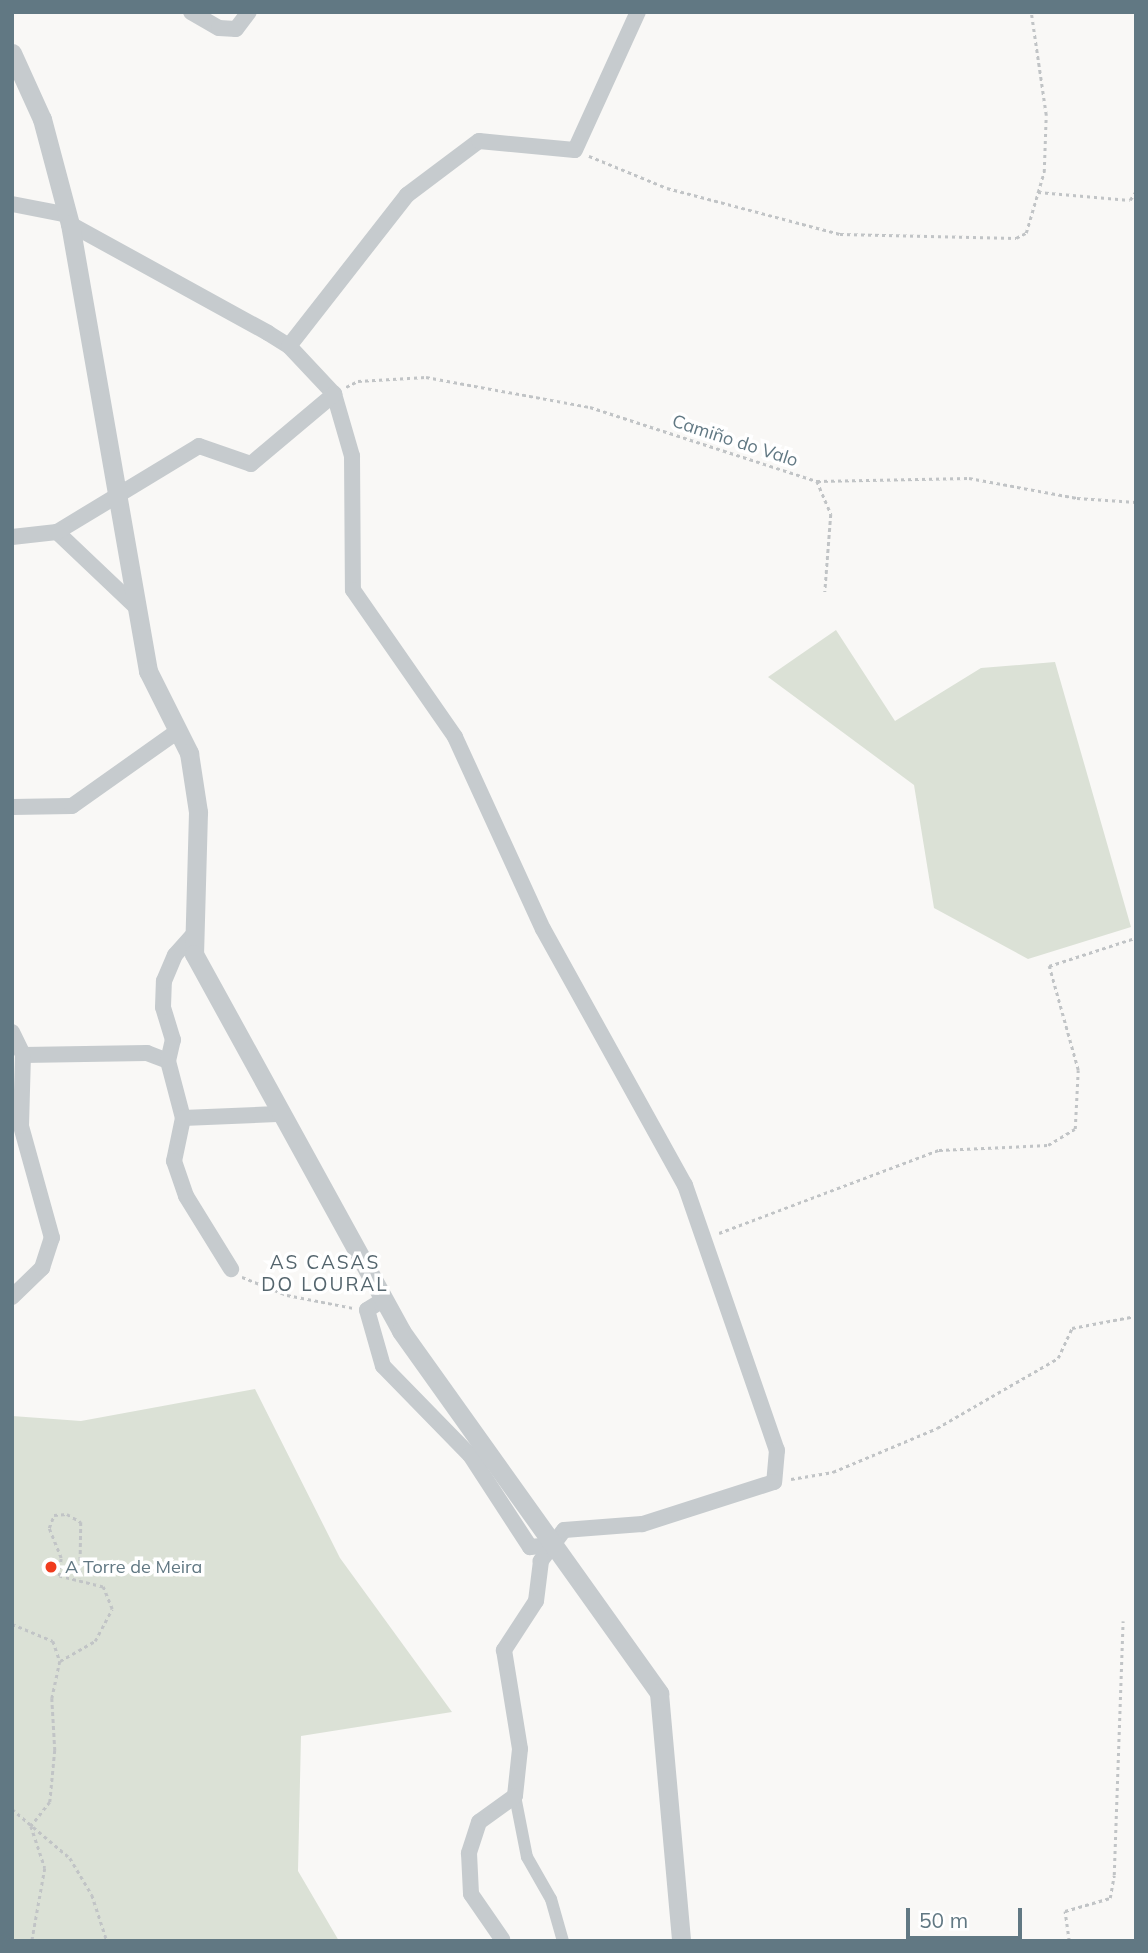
<!DOCTYPE html>
<html>
<head>
<meta charset="utf-8">
<style>
  body { margin:0 }
  #map { position:relative; width:1148px; height:1953px; overflow:hidden; background:#f9f8f6; font-family:Mulish,sans-serif }
  div>[style] { position:absolute }
  [style*='--x'] { left:calc(var(--x)*1px); top:calc(var(--y)*1px); width:calc(var(--w)*1px); rotate:calc(var(--a)*1deg) }
  .green>* { inset:0; background:#dbe1d6 }
  .path>* { height:2.5px; margin-top:-1.25px; transform-origin:0; background:repeating-linear-gradient(90deg,#c1c4c6 0 3.5px,transparent 0 7px) }
  .pedestrian>* { height:12px; margin:-6px; padding:0 6px; transform-origin:6px; border-radius:6px; background:#c6cbce }
  .minor>* { height:16px; margin:-8px; padding:0 8px; transform-origin:8px; border-radius:8px; background:#c6cbce }
  .tertiary>* { height:19px; margin:-9.5px; padding:0 9.5px; transform-origin:9.5px; border-radius:9.5px; background:#c6cbce }
  .dots>* { width:19px; height:19px; translate:-50% -50%; box-sizing:border-box; border:4px solid #fff; border-radius:50% }
  span { translate:-50% -50%; white-space:nowrap; text-align:center; line-height:1.15; -webkit-text-stroke:7px #fff; paint-order:stroke }
  .street-label { font-size:18px; color:#617883 }
  .poi-label { font-size:18px; color:#617883 }
  .left { translate:0 -50%; text-align:left }
  .neighbourhood-label { font-size:19px; color:#54656d; letter-spacing:2px }
  .frame { position:absolute; inset:0; border:14px solid #617883; pointer-events:none }
  .scale { position:absolute; left:906px; top:1908px; width:116px; height:32px; box-sizing:border-box; border:4px solid #617883; border-top:0; padding-left:9px; font-size:21px; line-height:24px; white-space:nowrap; color:#617883; -webkit-text-stroke:5px #fff; paint-order:stroke }
</style>
</head>
<body>
<div id="map">
  <div class="green">
    <div style="clip-path:polygon(836px 630px,895px 721px,981px 668px,1055px 662px,1131px 927px,1028px 959px,934px 908px,914px 785px,768px 677px)"></div>
    <div style="clip-path:polygon(255px 1389px,340px 1558px,452px 1712px,301px 1736px,298px 1871px,339px 1941px,12px 1941px,12px 1416px,81px 1421px)"></div>
  </div>
  <div class="path">
    <div style="--x:589;--y:156;--w:84;--a:22.3"></div>
    <div style="--x:667;--y:188;--w:179;--a:14.9"></div>
    <div style="--x:840;--y:234;--w:176;--a:1.3"></div>
    <div style="--x:1016;--y:238;--w:11;--a:-27"></div>
    <div style="--x:1026;--y:233;--w:64;--a:-73.6"></div>
    <div style="--x:1044;--y:172;--w:57;--a:-88"></div>
    <div style="--x:1046;--y:115;--w:104;--a:-98.3"></div>
    <div style="--x:1038;--y:192;--w:92;--a:5"></div>
    <div style="--x:1130;--y:200;--w:11;--a:-56"></div>
    <div style="--x:346;--y:387;--w:13;--a:-27"></div>
    <div style="--x:358;--y:381;--w:68;--a:-3.4"></div>
    <div style="--x:426;--y:377;--w:167;--a:10.4"></div>
    <div style="--x:590;--y:407;--w:239;--a:18.1"></div>
    <div style="--x:817;--y:481;--w:152;--a:-1.1"></div>
    <div style="--x:969;--y:478;--w:110;--a:10.5"></div>
    <div style="--x:1077;--y:498;--w:59;--a:3.9"></div>
    <div style="--x:817;--y:481;--w:36;--a:67"></div>
    <div style="--x:831;--y:514;--w:78;--a:94.4"></div>
    <div style="--x:719;--y:1233;--w:235;--a:-20.7"></div>
    <div style="--x:939;--y:1150;--w:109;--a:-2.6"></div>
    <div style="--x:1048;--y:1145;--w:31;--a:-31"></div>
    <div style="--x:1075;--y:1129;--w:59;--a:-87.1"></div>
    <div style="--x:1078;--y:1070;--w:108;--a:-105.6"></div>
    <div style="--x:1049;--y:966;--w:90;--a:-18"></div>
    <div style="--x:242;--y:1277;--w:48;--a:21.8"></div>
    <div style="--x:287;--y:1295;--w:67;--a:11.1"></div>
    <div style="--x:791;--y:1479;--w:43;--a:-9.5"></div>
    <div style="--x:833;--y:1472;--w:113;--a:-22.9"></div>
    <div style="--x:937;--y:1428;--w:140;--a:-30"></div>
    <div style="--x:1058;--y:1358;--w:33;--a:-65"></div>
    <div style="--x:1072;--y:1328;--w:65;--a:-10.6"></div>
    <div style="--x:12;--y:1624;--w:44;--a:22.5"></div>
    <div style="--x:53;--y:1641;--w:21;--a:71"></div>
    <div style="--x:60;--y:1661;--w:38;--a:102"></div>
    <div style="--x:52;--y:1698;--w:52;--a:86.7"></div>
    <div style="--x:55;--y:1750;--w:52;--a:95.5"></div>
    <div style="--x:50;--y:1802;--w:31;--a:128"></div>
    <div style="--x:31;--y:1826;--w:44;--a:71.6"></div>
    <div style="--x:45;--y:1868;--w:74;--a:100.1"></div>
    <div style="--x:60;--y:1661;--w:40;--a:-29.7"></div>
    <div style="--x:95;--y:1641;--w:36;--a:-62"></div>
    <div style="--x:112;--y:1609;--w:24;--a:-112"></div>
    <div style="--x:103;--y:1587;--w:45;--a:-166"></div>
    <div style="--x:59;--y:1576;--w:18;--a:-84"></div>
    <div style="--x:61;--y:1558;--w:32;--a:-112"></div>
    <div style="--x:49;--y:1528;--w:14;--a:-69"></div>
    <div style="--x:54;--y:1515;--w:13;--a:-4"></div>
    <div style="--x:67;--y:1514;--w:16;--a:30"></div>
    <div style="--x:81;--y:1522;--w:56;--a:91"></div>
    <div style="--x:12;--y:1809;--w:76;--a:40.2"></div>
    <div style="--x:70;--y:1858;--w:43;--a:59.3"></div>
    <div style="--x:92;--y:1895;--w:48;--a:71.9"></div>
    <div style="--x:1069;--y:1941;--w:30;--a:-98"></div>
    <div style="--x:1065;--y:1911;--w:47;--a:-16.1"></div>
    <div style="--x:1110;--y:1898;--w:23;--a:-80"></div>
    <div style="--x:1114;--y:1875;--w:254;--a:-88"></div>
  </div>
  <div class="pedestrian">
    <div style="--x:515;--y:1796;--w:62;--a:78.9"></div>
    <div style="--x:527;--y:1857;--w:48;--a:60.3"></div>
    <div style="--x:551;--y:1899;--w:44;--a:74.1"></div>
  </div>
  <div class="minor">
    <div style="--x:191;--y:12;--w:32;--a:30"></div>
    <div style="--x:219;--y:28;--w:17;--a:3"></div>
    <div style="--x:236;--y:29;--w:21;--a:-53"></div>
    <div style="--x:12;--y:204;--w:57;--a:11.1"></div>
    <div style="--x:70;--y:224;--w:226;--a:28.8"></div>
    <div style="--x:268;--y:333;--w:25;--a:32"></div>
    <div style="--x:289;--y:346;--w:66;--a:46.8"></div>
    <div style="--x:334;--y:394;--w:65;--a:73.8"></div>
    <div style="--x:352;--y:456;--w:134;--a:89.6"></div>
    <div style="--x:353;--y:590;--w:179;--a:55.2"></div>
    <div style="--x:455;--y:737;--w:211;--a:65.4"></div>
    <div style="--x:543;--y:929;--w:293;--a:61"></div>
    <div style="--x:685;--y:1185;--w:281;--a:70.9"></div>
    <div style="--x:777;--y:1450;--w:32;--a:95"></div>
    <div style="--x:774;--y:1482;--w:139;--a:162.3"></div>
    <div style="--x:642;--y:1524;--w:78;--a:175.6"></div>
    <div style="--x:564;--y:1530;--w:39;--a:127"></div>
    <div style="--x:541;--y:1561;--w:40;--a:97.1"></div>
    <div style="--x:536;--y:1601;--w:59;--a:123.1"></div>
    <div style="--x:504;--y:1650;--w:100;--a:80.8"></div>
    <div style="--x:520;--y:1749;--w:47;--a:96.1"></div>
    <div style="--x:515;--y:1796;--w:44;--a:144.2"></div>
    <div style="--x:479;--y:1822;--w:33;--a:108"></div>
    <div style="--x:469;--y:1853;--w:41;--a:87.2"></div>
    <div style="--x:471;--y:1894;--w:55;--a:55.4"></div>
    <div style="--x:289;--y:346;--w:192;--a:-52"></div>
    <div style="--x:407;--y:195;--w:90;--a:-36.9"></div>
    <div style="--x:479;--y:141;--w:96;--a:5.4"></div>
    <div style="--x:575;--y:150;--w:152;--a:-65.5"></div>
    <div style="--x:57;--y:532;--w:110;--a:43.5"></div>
    <div style="--x:12;--y:537;--w:45;--a:-6.3"></div>
    <div style="--x:57;--y:532;--w:166;--a:-31.2"></div>
    <div style="--x:199;--y:446;--w:55;--a:19.1"></div>
    <div style="--x:251;--y:464;--w:109;--a:-40.1"></div>
    <div style="--x:12;--y:807;--w:60;--a:-1"></div>
    <div style="--x:72;--y:806;--w:130;--a:-35.3"></div>
    <div style="--x:12;--y:1032;--w:25;--a:64"></div>
    <div style="--x:23;--y:1055;--w:124;--a:-0.9"></div>
    <div style="--x:147;--y:1053;--w:22;--a:21"></div>
    <div style="--x:168;--y:1061;--w:59;--a:75.3"></div>
    <div style="--x:183;--y:1118;--w:94;--a:-2.4"></div>
    <div style="--x:168;--y:1061;--w:22;--a:-77"></div>
    <div style="--x:173;--y:1040;--w:34;--a:-107"></div>
    <div style="--x:163;--y:1007;--w:26;--a:-88"></div>
    <div style="--x:164;--y:981;--w:28;--a:-67"></div>
    <div style="--x:175;--y:955;--w:27;--a:-48"></div>
    <div style="--x:183;--y:1118;--w:44;--a:101.8"></div>
    <div style="--x:174;--y:1161;--w:37;--a:71"></div>
    <div style="--x:186;--y:1196;--w:86;--a:58.3"></div>
    <div style="--x:12;--y:1297;--w:42;--a:-44"></div>
    <div style="--x:42;--y:1268;--w:32;--a:-72"></div>
    <div style="--x:52;--y:1238;--w:116;--a:-105.5"></div>
    <div style="--x:21;--y:1126;--w:71;--a:-88.4"></div>
    <div style="--x:383;--y:1300;--w:19;--a:148"></div>
    <div style="--x:367;--y:1310;--w:58;--a:74.1"></div>
    <div style="--x:383;--y:1366;--w:124;--a:45.7"></div>
    <div style="--x:470;--y:1455;--w:110;--a:56.9"></div>
    <div style="--x:530;--y:1547;--w:23;--a:-5"></div>
  </div>
  <div class="tertiary">
    <div style="--x:12;--y:53;--w:72;--a:65.6"></div>
    <div style="--x:42;--y:119;--w:109;--a:75.1"></div>
    <div style="--x:70;--y:224;--w:454;--a:80.1"></div>
    <div style="--x:148;--y:671;--w:92;--a:63.4"></div>
    <div style="--x:189;--y:753;--w:60;--a:81.3"></div>
    <div style="--x:198;--y:812;--w:142;--a:91.6"></div>
    <div style="--x:194;--y:954;--w:430;--a:61.2"></div>
    <div style="--x:401;--y:1331;--w:445;--a:54.5"></div>
    <div style="--x:659;--y:1693;--w:249;--a:84.9"></div>
  </div>
  <div class="dots">
    <div style="left:51px;top:1567px;background:#f03c1e"></div>
  </div>
  <div class="street-label">
    <span style="left:735px;top:441px;rotate:18deg">Camiño do Valo</span>
  </div>
  <div class="poi-label">
    <span class="left" style="left:65px;top:1567px">A Torre de Meira</span>
  </div>
  <div class="neighbourhood-label">
    <span style="left:325px;top:1274px">AS CASAS<br>DO LOURAL</span>
  </div>
  <div class="frame"></div>
  <div class="scale">50 m</div>
</div>
</body>
</html>
